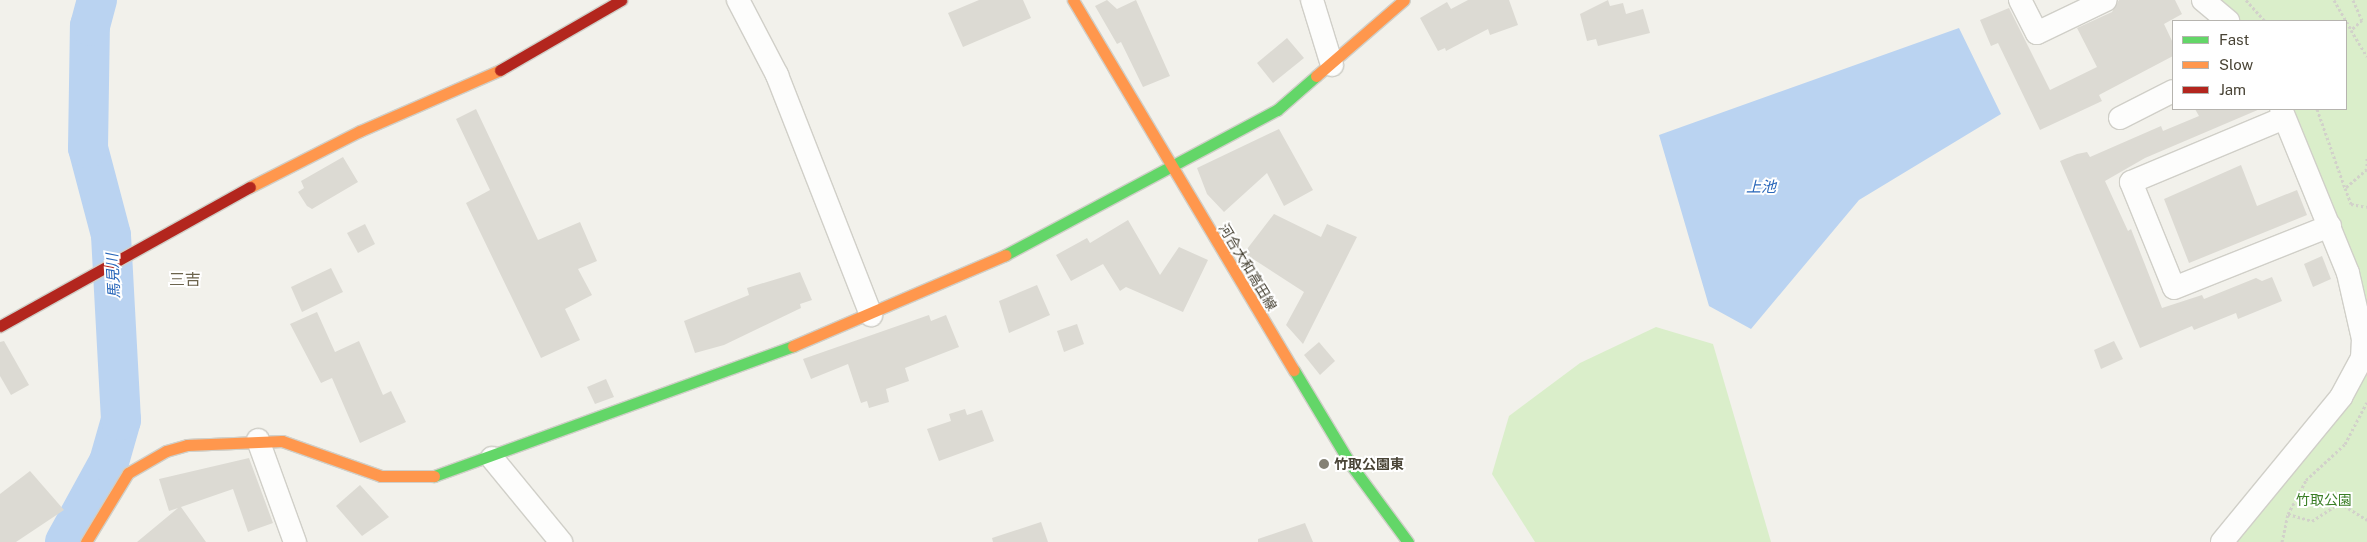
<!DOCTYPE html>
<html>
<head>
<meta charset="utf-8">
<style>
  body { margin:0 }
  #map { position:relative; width:2367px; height:542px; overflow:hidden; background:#f2f1eb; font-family:"Public Sans","Noto Sans JP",sans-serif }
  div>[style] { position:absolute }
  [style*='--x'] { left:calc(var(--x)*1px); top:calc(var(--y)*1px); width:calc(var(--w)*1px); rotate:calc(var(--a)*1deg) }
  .green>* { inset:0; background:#daeeca }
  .water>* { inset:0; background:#bad3f1 }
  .river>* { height:40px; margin:-20px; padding:0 20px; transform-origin:20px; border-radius:20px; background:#bad3f1 }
  .building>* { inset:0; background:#dcdad3 }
  .path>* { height:3px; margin-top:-1.5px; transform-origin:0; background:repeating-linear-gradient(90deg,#d2d1ca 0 2.5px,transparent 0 5px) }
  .roads { filter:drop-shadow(1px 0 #d0cfc8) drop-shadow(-1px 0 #d0cfc8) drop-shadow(0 1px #d0cfc8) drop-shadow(0 -1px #d0cfc8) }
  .street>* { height:22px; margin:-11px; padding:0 11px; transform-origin:11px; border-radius:11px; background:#fdfdfc }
  .fast>* { height:11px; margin:-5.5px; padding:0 5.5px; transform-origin:5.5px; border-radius:5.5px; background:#63d668 }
  .slow>* { height:11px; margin:-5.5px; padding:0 5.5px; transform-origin:5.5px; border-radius:5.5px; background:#ff974d }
  .jam>* { height:11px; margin:-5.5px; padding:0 5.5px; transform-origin:5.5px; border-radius:5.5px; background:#b3261e }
  .dots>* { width:14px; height:14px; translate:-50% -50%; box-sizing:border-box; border:2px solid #fff; border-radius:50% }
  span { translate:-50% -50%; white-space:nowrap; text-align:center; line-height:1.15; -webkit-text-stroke:4px #fff; paint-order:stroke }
  .street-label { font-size:14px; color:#494436 }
  .poi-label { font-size:14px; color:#494436; font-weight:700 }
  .left { translate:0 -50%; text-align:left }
  .park-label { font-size:14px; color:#3a7e26 }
  .water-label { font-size:15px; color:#2967ba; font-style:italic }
  .quarter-label { font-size:16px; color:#6c644d }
  .legend { position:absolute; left:2172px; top:20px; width:175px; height:90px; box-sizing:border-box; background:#fff; border:1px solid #b6b4af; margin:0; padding:6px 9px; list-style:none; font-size:15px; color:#494436 }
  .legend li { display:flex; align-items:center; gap:10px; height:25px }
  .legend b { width:25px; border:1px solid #b6b4af }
</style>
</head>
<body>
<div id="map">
  <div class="green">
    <div style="clip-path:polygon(2219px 0,2367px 0,2367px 329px,2348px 243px,2292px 109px,2346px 109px,2346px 21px,2240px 21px)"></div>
    <div style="clip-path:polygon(1656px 327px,1713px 344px,1771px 542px,1535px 542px,1492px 474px,1509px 416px,1580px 363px)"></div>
    <div style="clip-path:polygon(2367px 359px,2367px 542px,2234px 542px)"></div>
  </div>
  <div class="water">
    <div style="clip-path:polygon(1959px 28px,2001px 114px,1859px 200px,1751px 329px,1709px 306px,1659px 135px)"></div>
  </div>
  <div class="river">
    <div style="--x:65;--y:542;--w:91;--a:-61.2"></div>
    <div style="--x:109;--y:462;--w:44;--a:-74.1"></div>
    <div style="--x:121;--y:420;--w:185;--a:-93.1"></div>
    <div style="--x:111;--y:235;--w:90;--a:-104.8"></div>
    <div style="--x:88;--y:148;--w:122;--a:-89.1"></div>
    <div style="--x:90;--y:26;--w:27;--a:-75"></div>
  </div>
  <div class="building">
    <div style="clip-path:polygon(979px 0,1023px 0,1031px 18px,963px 47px,948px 13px)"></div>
    <div style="clip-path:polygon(1107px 0,1117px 9px,1136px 0,1170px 76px,1143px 87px,1121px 42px,1117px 44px,1095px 6px)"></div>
    <div style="clip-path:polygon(1468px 0,1509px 0,1518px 25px,1490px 35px,1488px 29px,1446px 51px,1445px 48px,1438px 51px,1420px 18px,1447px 2px,1451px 9px)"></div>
    <div style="clip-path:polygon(1608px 0,1610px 6px,1623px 3px,1626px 14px,1643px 9px,1650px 33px,1598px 46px,1596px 39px,1587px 41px,1580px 14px)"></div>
    <div style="clip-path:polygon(2119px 0,2175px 0,2182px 14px,2164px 24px,2173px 43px,2173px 56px,2099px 95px,2102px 101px,2040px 130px,1998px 43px,1991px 46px,1980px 20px,2009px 8px,2050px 90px,2097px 67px,2077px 28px,2112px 12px)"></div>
    <div style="clip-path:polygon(1287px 38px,1304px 58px,1273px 83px,1257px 63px)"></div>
    <div style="clip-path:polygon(476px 109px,538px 240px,580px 222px,597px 261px,578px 269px,592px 295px,565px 309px,580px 340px,541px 358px,466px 203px,490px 190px,456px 119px)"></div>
    <div style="clip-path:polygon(2195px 109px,2260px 109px,2145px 158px,2105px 181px,2128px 231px,2131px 229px,2162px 308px,2202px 295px,2204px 299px,2256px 278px,2262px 281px,2272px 277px,2282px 301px,2238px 319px,2236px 313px,2194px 330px,2192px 326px,2140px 348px,2060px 161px,2077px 154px,2087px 152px,2090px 157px,2161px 126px,2163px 131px,2199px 116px)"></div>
    <div style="clip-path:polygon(1279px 129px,1313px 190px,1284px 206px,1267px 173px,1224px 212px,1207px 194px,1197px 168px)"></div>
    <div style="clip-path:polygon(343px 157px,358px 182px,312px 209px,307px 206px,298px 192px,304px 188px,301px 181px)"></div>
    <div style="clip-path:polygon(2241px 165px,2257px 206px,2297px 190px,2307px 215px,2189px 263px,2164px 199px)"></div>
    <div style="clip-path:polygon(1274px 214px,1321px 237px,1327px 224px,1357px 237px,1303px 344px,1286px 325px,1304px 292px,1244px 253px)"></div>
    <div style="clip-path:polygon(1128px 220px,1160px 275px,1179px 247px,1208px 260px,1183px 312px,1126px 287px,1120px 291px,1103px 264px,1071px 281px,1056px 255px,1087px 238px,1090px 243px)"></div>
    <div style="clip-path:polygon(365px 224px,375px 244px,358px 253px,347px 233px)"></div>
    <div style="clip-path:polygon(2322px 256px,2331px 279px,2313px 287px,2304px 264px)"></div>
    <div style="clip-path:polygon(331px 268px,343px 292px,302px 312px,291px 287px)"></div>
    <div style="clip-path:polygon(800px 272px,812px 300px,800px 304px,801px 308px,724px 345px,695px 353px,684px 321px,749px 295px,747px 288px)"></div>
    <div style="clip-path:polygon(1037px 285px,1050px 315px,1009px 333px,999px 301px)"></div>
    <div style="clip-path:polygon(317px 312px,335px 352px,359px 341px,383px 395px,391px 391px,406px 422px,360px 443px,332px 378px,321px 383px,290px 324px)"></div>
    <div style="clip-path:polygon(929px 315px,931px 321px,946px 315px,959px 347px,905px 368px,909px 381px,886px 389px,889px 402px,869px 408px,867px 401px,861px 403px,848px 364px,811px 379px,803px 359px)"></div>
    <div style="clip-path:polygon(1077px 324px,1084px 344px,1064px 352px,1057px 331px)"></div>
    <div style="clip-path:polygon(4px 341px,29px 385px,11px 395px,0 376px,0 342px)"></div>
    <div style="clip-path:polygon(2114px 341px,2123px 359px,2101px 369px,2094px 350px)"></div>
    <div style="clip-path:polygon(1319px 342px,1335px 361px,1320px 375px,1304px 355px)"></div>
    <div style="clip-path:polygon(606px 379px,614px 397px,595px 404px,587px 387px)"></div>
    <div style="clip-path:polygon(965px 409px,967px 415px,982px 410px,994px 441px,939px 461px,927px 429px,951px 421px,949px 414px)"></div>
    <div style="clip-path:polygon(249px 458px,273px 523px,248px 532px,233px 489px,181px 507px,206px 542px,137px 542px,178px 508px,169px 511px,159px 479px)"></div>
    <div style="clip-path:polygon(30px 471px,64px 510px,16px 542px,0 542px,0 494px)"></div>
    <div style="clip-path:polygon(360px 485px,389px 517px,362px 536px,336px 506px)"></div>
    <div style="clip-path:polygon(1041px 522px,1048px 542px,993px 542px,992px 538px)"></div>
    <div style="clip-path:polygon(1305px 523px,1313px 542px,1258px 542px,1258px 539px)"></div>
  </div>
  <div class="path">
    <div style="--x:2246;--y:0;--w:28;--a:48"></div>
    <div style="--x:2334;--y:0;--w:34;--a:60"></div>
    <div style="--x:2353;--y:0;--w:22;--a:66"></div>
    <div style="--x:2362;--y:20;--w:15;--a:138"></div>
    <div style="--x:2351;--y:30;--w:31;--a:59"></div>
    <div style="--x:2317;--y:109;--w:84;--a:70.5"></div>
    <div style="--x:2367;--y:158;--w:11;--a:90"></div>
    <div style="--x:2367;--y:169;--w:29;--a:139"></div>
    <div style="--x:2345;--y:188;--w:17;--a:69"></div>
    <div style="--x:2351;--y:204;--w:16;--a:11"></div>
    <div style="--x:2288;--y:514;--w:38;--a:-62"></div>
    <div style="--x:2306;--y:480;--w:53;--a:-42.7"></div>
    <div style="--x:2345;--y:444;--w:47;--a:-62.4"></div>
    <div style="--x:2282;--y:542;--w:29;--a:-78"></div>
    <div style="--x:2288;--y:514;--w:25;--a:16"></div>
    <div style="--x:2312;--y:521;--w:33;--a:-33"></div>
    <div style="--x:2340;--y:503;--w:32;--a:32"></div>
  </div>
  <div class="roads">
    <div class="street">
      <div style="--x:738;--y:0;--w:85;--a:62.5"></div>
      <div style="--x:777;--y:75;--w:258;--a:68.6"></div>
      <div style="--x:1312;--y:0;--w:68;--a:72.9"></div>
      <div style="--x:2020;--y:0;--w:37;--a:63"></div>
      <div style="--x:2037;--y:33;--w:76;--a:-25.6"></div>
      <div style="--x:2203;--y:0;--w:33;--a:40"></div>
      <div style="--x:2120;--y:118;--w:59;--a:-27"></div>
      <div style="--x:2284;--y:118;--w:166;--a:157.3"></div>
      <div style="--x:2131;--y:182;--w:114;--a:67.9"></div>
      <div style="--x:2174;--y:288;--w:168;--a:-21.7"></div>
      <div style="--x:258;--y:440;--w:109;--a:70.1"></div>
      <div style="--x:492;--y:458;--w:109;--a:50.6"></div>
      <div style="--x:2222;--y:542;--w:188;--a:-50.6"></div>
      <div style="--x:2341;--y:397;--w:44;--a:-61.7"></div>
      <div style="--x:2362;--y:358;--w:19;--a:-87"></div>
      <div style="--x:2363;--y:339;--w:68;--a:-102.8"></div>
      <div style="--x:2348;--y:273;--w:177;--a:-112.2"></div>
    </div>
    <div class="fast">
      <div style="--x:1005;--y:255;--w:308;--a:-28.1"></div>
      <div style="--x:1277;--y:110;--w:52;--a:-41.1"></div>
      <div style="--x:1294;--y:370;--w:111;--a:59"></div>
      <div style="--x:1351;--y:465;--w:96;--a:53.5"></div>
      <div style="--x:434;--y:476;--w:382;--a:-19.9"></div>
    </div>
    <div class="slow">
      <div style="--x:1073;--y:0;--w:431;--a:59.2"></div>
      <div style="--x:1316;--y:76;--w:116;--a:-40.8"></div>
      <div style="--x:250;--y:187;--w:123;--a:-27"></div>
      <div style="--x:360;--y:131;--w:153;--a:-23.5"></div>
      <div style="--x:793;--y:346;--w:231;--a:-23.2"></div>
      <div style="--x:86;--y:542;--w:81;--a:-58.7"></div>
      <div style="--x:128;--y:473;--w:44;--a:-30.1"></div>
      <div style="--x:166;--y:451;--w:22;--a:-16"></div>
      <div style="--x:187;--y:445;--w:95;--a:-2.4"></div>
      <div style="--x:282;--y:441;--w:105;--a:19.5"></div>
      <div style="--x:381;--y:476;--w:53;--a:0"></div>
    </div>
    <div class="jam">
      <div style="--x:500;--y:70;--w:140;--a:-30"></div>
      <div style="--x:0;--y:326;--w:286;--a:-29.1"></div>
    </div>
  </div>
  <div class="dots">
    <div style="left:1324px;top:464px;background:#848175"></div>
  </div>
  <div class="street-label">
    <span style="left:1248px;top:267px;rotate:59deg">河合大和高田線</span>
  </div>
  <div class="poi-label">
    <span class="left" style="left:1334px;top:464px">竹取公園東</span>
  </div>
  <div class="park-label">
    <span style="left:2324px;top:500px">竹取公園</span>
  </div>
  <div class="water-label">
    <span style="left:1761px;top:187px">上池</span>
    <span style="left:113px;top:276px;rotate:-93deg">馬見川</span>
  </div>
  <div class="quarter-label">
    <span style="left:185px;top:280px">三吉</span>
  </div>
  <ul class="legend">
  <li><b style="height:6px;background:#63d668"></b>Fast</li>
  <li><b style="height:6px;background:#ff974d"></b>Slow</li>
  <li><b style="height:6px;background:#b3261e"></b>Jam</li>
  </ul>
</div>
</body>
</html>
